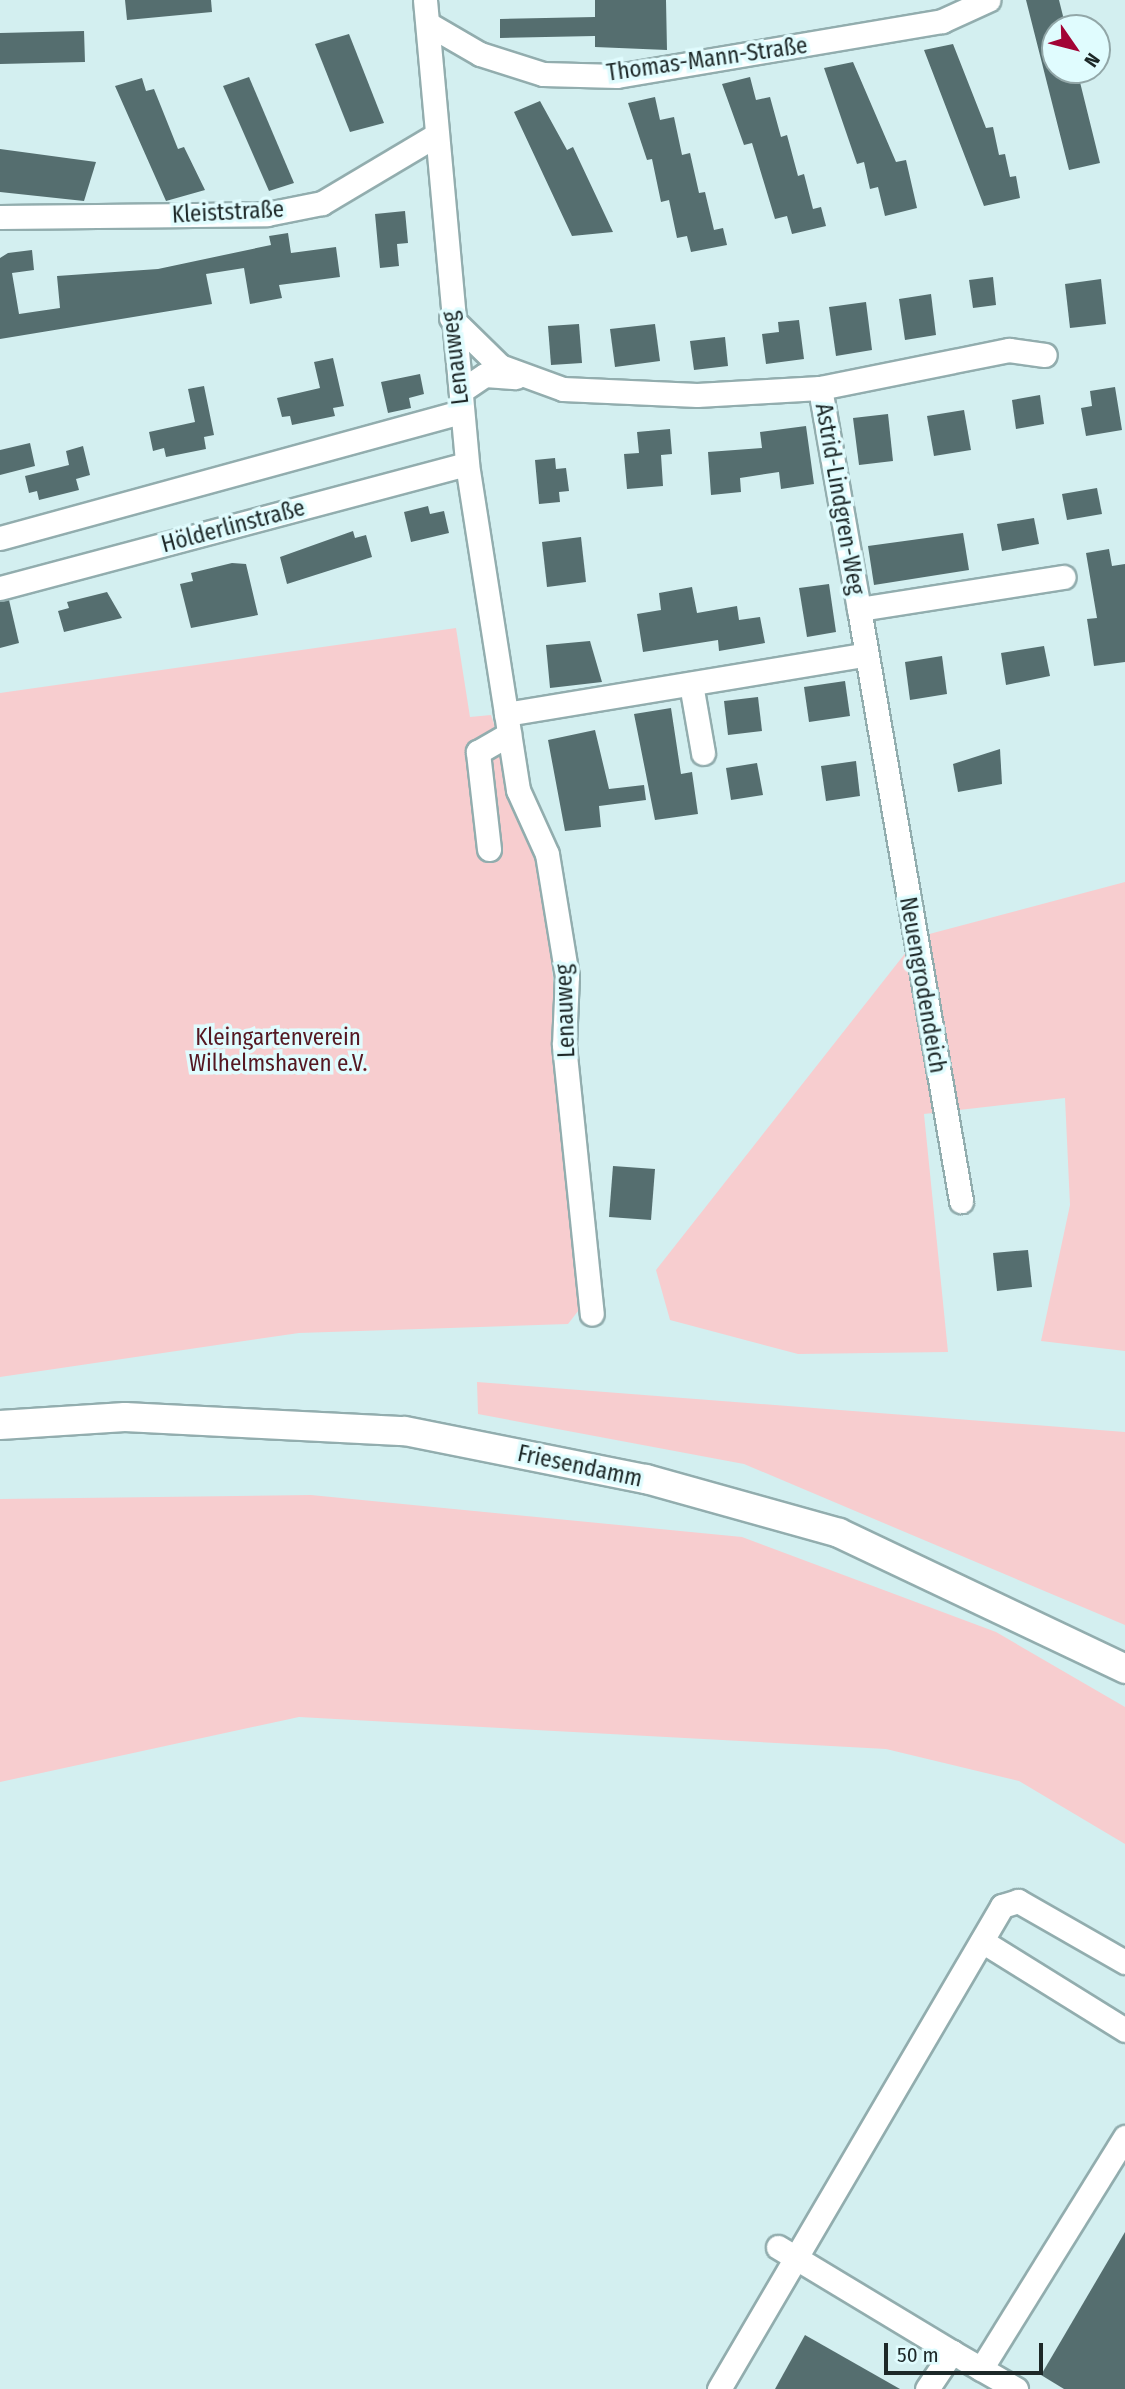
<!DOCTYPE html>
<html>
<head>
<meta charset="utf-8">
<style>
  body { margin:0 }
  #map { position:relative; width:1125px; height:2389px; overflow:hidden; background:#d3eff0; font-family:"Fira Sans Condensed",sans-serif }
  div>[style] { position:absolute }
  [style*='--x'] { left:calc(var(--x)*1px); top:calc(var(--y)*1px); width:calc(var(--w)*1px); rotate:calc(var(--a)*1deg) }
  .green>* { inset:0; background:#f7cdcf }
  .building>* { inset:0; background:#556e6f }
  .roads { filter:drop-shadow(2px 0 #92adae) drop-shadow(-2px 0 #92adae) drop-shadow(0 2px #92adae) drop-shadow(0 -2px #92adae) }
  .minor>* { height:23px; margin:-11.5px; padding:0 11.5px; transform-origin:11.5px; border-radius:11.5px; background:#fff }
  .major>* { height:28px; margin:-14px; padding:0 14px; transform-origin:14px; border-radius:14px; background:#fff }
  span { translate:-50% -50%; white-space:nowrap; text-align:center; line-height:1.15; -webkit-text-stroke:7px #e0fcfe; paint-order:stroke }
  .street-label { font-size:23px; color:#1d2828 }
  .park-label { font-size:23px; color:#551721 }
  .north { position:absolute; left:1041px; top:14px; width:70px; height:70px; box-sizing:border-box; background:#e0fcfe; border:2px solid #92a7a8; border-radius:50%; rotate:125deg; font-size:19px; font-weight:700; line-height:28px; text-align:center; color:#1d2828 }
  .north::after { content:''; display:block; margin:auto; width:24px; height:32px; background:#a20435; clip-path:polygon(50% 0,100% 100%,50% 72%,0 100%) }
  .scale { position:absolute; left:884px; top:2343px; width:159px; height:32px; box-sizing:border-box; border:4px solid #1d2828; border-top:0; padding-left:9px; font-size:21px; line-height:24px; white-space:nowrap; color:#1d2828; -webkit-text-stroke:5px #e0fcfe; paint-order:stroke }
</style>
</head>
<body>
<div id="map">
  <div class="green">
    <div style="clip-path:polygon(456px 628px,470px 717px,491px 715px,544px 876px,582px 1306px,568px 1324px,299px 1333px,0 1377px,0 693px)"></div>
    <div style="clip-path:polygon(1125px 882px,1125px 1351px,1041px 1341px,1070px 1205px,1065px 1098px,924px 1114px,948px 1352px,798px 1354px,670px 1320px,656px 1270px,918px 937px)"></div>
    <div style="clip-path:polygon(477px 1382px,1125px 1432px,1125px 1625px,744px 1464px,478px 1414px)"></div>
    <div style="clip-path:polygon(311px 1495px,742px 1537px,996px 1632px,1125px 1707px,1125px 1844px,1019px 1781px,886px 1749px,299px 1717px,0 1782px,0 1499px)"></div>
  </div>
  <div class="building">
    <div style="clip-path:polygon(125px 0,211px 0,212px 12px,127px 20px)"></div>
    <div style="clip-path:polygon(595px 0,666px 0,667px 50px,595px 47px,595px 36px,500px 38px,500px 19px,595px 17px)"></div>
    <div style="clip-path:polygon(1026px 0,1059px 0,1066px 28px,1055px 28px,1055px 70px,1077px 70px,1100px 163px,1069px 170px)"></div>
    <div style="clip-path:polygon(84px 31px,85px 62px,0 64px,0 33px)"></div>
    <div style="clip-path:polygon(349px 34px,384px 123px,350px 132px,315px 44px)"></div>
    <div style="clip-path:polygon(953px 44px,986px 128px,993px 127px,999px 155px,1005px 154px,1010px 177px,1016px 176px,1020px 198px,984px 206px,924px 50px)"></div>
    <div style="clip-path:polygon(853px 62px,896px 162px,906px 160px,917px 208px,885px 216px,878px 187px,870px 189px,864px 162px,857px 164px,824px 68px)"></div>
    <div style="clip-path:polygon(249px 77px,294px 183px,269px 191px,223px 86px)"></div>
    <div style="clip-path:polygon(750px 77px,756px 100px,770px 97px,781px 137px,787px 135px,798px 176px,804px 174px,813px 209px,821px 207px,826px 226px,792px 234px,787px 216px,775px 219px,752px 143px,744px 145px,722px 84px)"></div>
    <div style="clip-path:polygon(142px 78px,146px 91px,154px 89px,178px 149px,184px 147px,205px 190px,166px 201px,115px 86px)"></div>
    <div style="clip-path:polygon(655px 97px,660px 120px,674px 117px,682px 155px,690px 153px,699px 193px,705px 192px,714px 230px,723px 228px,727px 245px,691px 252px,687px 236px,677px 238px,669px 200px,661px 202px,652px 159px,647px 160px,628px 103px)"></div>
    <div style="clip-path:polygon(540px 101px,567px 150px,573px 147px,613px 232px,572px 236px,514px 112px)"></div>
    <div style="clip-path:polygon(0 149px,96px 162px,84px 201px,0 192px)"></div>
    <div style="clip-path:polygon(405px 211px,408px 243px,397px 244px,399px 266px,380px 268px,375px 214px)"></div>
    <div style="clip-path:polygon(288px 233px,291px 253px,336px 247px,340px 277px,279px 285px,282px 298px,250px 304px,244px 268px,206px 274px,212px 304px,0 339px,0 258px,8px 253px,32px 250px,34px 270px,12px 273px,19px 314px,60px 308px,57px 276px,158px 269px,271px 245px,269px 236px)"></div>
    <div style="clip-path:polygon(993px 277px,996px 305px,973px 308px,969px 280px)"></div>
    <div style="clip-path:polygon(1101px 279px,1106px 324px,1070px 328px,1065px 284px)"></div>
    <div style="clip-path:polygon(931px 294px,936px 335px,905px 340px,899px 299px)"></div>
    <div style="clip-path:polygon(866px 302px,872px 350px,836px 356px,829px 307px)"></div>
    <div style="clip-path:polygon(799px 320px,804px 359px,766px 364px,762px 334px,779px 332px,778px 322px)"></div>
    <div style="clip-path:polygon(579px 324px,582px 363px,551px 365px,548px 326px)"></div>
    <div style="clip-path:polygon(655px 324px,660px 361px,615px 367px,610px 329px)"></div>
    <div style="clip-path:polygon(725px 337px,728px 366px,694px 370px,690px 341px)"></div>
    <div style="clip-path:polygon(333px 358px,344px 406px,333px 408px,335px 416px,292px 425px,290px 416px,282px 417px,277px 398px,320px 388px,314px 362px)"></div>
    <div style="clip-path:polygon(420px 374px,424px 394px,409px 398px,411px 408px,388px 413px,381px 382px)"></div>
    <div style="clip-path:polygon(204px 386px,214px 435px,204px 437px,206px 449px,166px 457px,164px 448px,153px 451px,149px 432px,195px 422px,188px 389px)"></div>
    <div style="clip-path:polygon(1115px 387px,1122px 430px,1086px 436px,1081px 408px,1092px 406px,1090px 391px)"></div>
    <div style="clip-path:polygon(1040px 395px,1044px 424px,1016px 429px,1012px 400px)"></div>
    <div style="clip-path:polygon(964px 410px,971px 450px,934px 456px,927px 416px)"></div>
    <div style="clip-path:polygon(888px 414px,893px 461px,859px 465px,853px 418px)"></div>
    <div style="clip-path:polygon(806px 426px,814px 484px,781px 489px,779px 472px,740px 478px,741px 492px,711px 495px,708px 452px,762px 448px,760px 432px)"></div>
    <div style="clip-path:polygon(670px 429px,672px 454px,661px 455px,663px 486px,627px 489px,624px 454px,639px 453px,637px 432px)"></div>
    <div style="clip-path:polygon(30px 443px,35px 466px,0 475px,0 450px)"></div>
    <div style="clip-path:polygon(83px 446px,90px 475px,76px 479px,79px 490px,39px 500px,37px 491px,29px 493px,25px 476px,69px 465px,66px 451px)"></div>
    <div style="clip-path:polygon(555px 458px,556px 469px,566px 468px,569px 491px,559px 492px,560px 502px,539px 504px,535px 460px)"></div>
    <div style="clip-path:polygon(1097px 488px,1102px 514px,1067px 520px,1062px 494px)"></div>
    <div style="clip-path:polygon(428px 506px,430px 514px,444px 511px,449px 533px,411px 542px,404px 512px)"></div>
    <div style="clip-path:polygon(1034px 518px,1039px 544px,1002px 551px,997px 524px)"></div>
    <div style="clip-path:polygon(353px 531px,355px 538px,366px 535px,372px 557px,287px 584px,280px 557px)"></div>
    <div style="clip-path:polygon(963px 533px,969px 570px,874px 585px,868px 546px)"></div>
    <div style="clip-path:polygon(581px 537px,586px 582px,547px 587px,542px 542px)"></div>
    <div style="clip-path:polygon(1109px 549px,1112px 566px,1125px 564px,1125px 662px,1094px 666px,1087px 619px,1097px 618px,1086px 553px)"></div>
    <div style="clip-path:polygon(232px 563px,246px 564px,258px 615px,191px 628px,180px 584px,193px 581px,191px 573px)"></div>
    <div style="clip-path:polygon(829px 584px,836px 632px,807px 637px,799px 588px)"></div>
    <div style="clip-path:polygon(692px 587px,697px 613px,737px 606px,739px 620px,760px 617px,765px 643px,719px 651px,718px 640px,643px 652px,637px 614px,661px 610px,659px 593px)"></div>
    <div style="clip-path:polygon(107px 592px,122px 618px,64px 632px,58px 611px,69px 608px,67px 602px)"></div>
    <div style="clip-path:polygon(9px 600px,19px 643px,0 648px,0 602px)"></div>
    <div style="clip-path:polygon(590px 641px,602px 682px,550px 688px,546px 645px)"></div>
    <div style="clip-path:polygon(1044px 646px,1050px 676px,1006px 685px,1001px 653px)"></div>
    <div style="clip-path:polygon(942px 656px,947px 694px,910px 700px,905px 662px)"></div>
    <div style="clip-path:polygon(845px 681px,850px 716px,809px 722px,804px 687px)"></div>
    <div style="clip-path:polygon(758px 697px,762px 731px,728px 735px,724px 701px)"></div>
    <div style="clip-path:polygon(671px 708px,681px 774px,692px 772px,698px 814px,655px 820px,634px 714px)"></div>
    <div style="clip-path:polygon(595px 730px,609px 789px,644px 785px,646px 800px,599px 806px,601px 827px,565px 831px,548px 740px)"></div>
    <div style="clip-path:polygon(1000px 749px,1002px 784px,958px 792px,953px 764px)"></div>
    <div style="clip-path:polygon(856px 761px,860px 796px,826px 801px,821px 766px)"></div>
    <div style="clip-path:polygon(757px 763px,763px 795px,731px 800px,726px 768px)"></div>
    <div style="clip-path:polygon(613px 1166px,655px 1169px,651px 1220px,609px 1217px)"></div>
    <div style="clip-path:polygon(1028px 1250px,1032px 1287px,997px 1291px,993px 1253px)"></div>
    <div style="clip-path:polygon(1125px 2232px,1125px 2389px,1064px 2389px,1041px 2375px)"></div>
    <div style="clip-path:polygon(805px 2335px,900px 2389px,775px 2389px)"></div>
  </div>
  <div class="roads">
    <div class="minor">
      <div style="--x:425;--y:0;--w:466;--a:84.8"></div>
      <div style="--x:467;--y:464;--w:330;--a:81.1"></div>
      <div style="--x:518;--y:790;--w:70;--a:65.6"></div>
      <div style="--x:547;--y:854;--w:124;--a:80.7"></div>
      <div style="--x:567;--y:976;--w:69;--a:92.5"></div>
      <div style="--x:564;--y:1045;--w:270;--a:84.1"></div>
      <div style="--x:430;--y:25;--w:58;--a:30.1"></div>
      <div style="--x:480;--y:54;--w:66;--a:17.6"></div>
      <div style="--x:543;--y:74;--w:74;--a:1.5"></div>
      <div style="--x:617;--y:76;--w:330;--a:-9.6"></div>
      <div style="--x:942;--y:21;--w:51;--a:-24.5"></div>
      <div style="--x:0;--y:217;--w:267;--a:-0.6"></div>
      <div style="--x:267;--y:214;--w:56;--a:-11.3"></div>
      <div style="--x:322;--y:203;--w:133;--a:-30.8"></div>
      <div style="--x:451;--y:318;--w:69;--a:44.4"></div>
      <div style="--x:500;--y:366;--w:67;--a:20.1"></div>
      <div style="--x:563;--y:389;--w:134;--a:2.6"></div>
      <div style="--x:697;--y:395;--w:123;--a:-3.3"></div>
      <div style="--x:820;--y:388;--w:193;--a:-11.4"></div>
      <div style="--x:1009;--y:350;--w:36;--a:8"></div>
      <div style="--x:820;--y:388;--w:224;--a:80"></div>
      <div style="--x:859;--y:609;--w:207;--a:-8.9"></div>
      <div style="--x:461;--y:391;--w:29;--a:-34"></div>
      <div style="--x:485;--y:375;--w:31;--a:4"></div>
      <div style="--x:0;--y:538;--w:478;--a:-15.3"></div>
      <div style="--x:0;--y:588;--w:483;--a:-14.9"></div>
      <div style="--x:859;--y:609;--w:601;--a:80.22"></div>
      <div style="--x:691;--y:684;--w:70;--a:80.1"></div>
      <div style="--x:506;--y:714;--w:363;--a:-9.4"></div>
      <div style="--x:489;--y:849;--w:98;--a:-96.5"></div>
      <div style="--x:478;--y:752;--w:36;--a:-30"></div>
      <div style="--x:982;--y:1941;--w:168;--a:31.9"></div>
      <div style="--x:778;--y:2247;--w:203;--a:31.1"></div>
      <div style="--x:981;--y:2369;--w:273;--a:-58.2"></div>
      <div style="--x:719;--y:2389;--w:560;--a:-59.63"></div>
      <div style="--x:1002;--y:1906;--w:17;--a:-17"></div>
      <div style="--x:1018;--y:1901;--w:123;--a:29.7"></div>
      <div style="--x:927;--y:2389;--w:45;--a:-56"></div>
      <div style="--x:952;--y:2352;--w:74;--a:30"></div>
    </div>
    <div class="major">
      <div style="--x:0;--y:1425;--w:125;--a:-3.7"></div>
      <div style="--x:125;--y:1417;--w:280;--a:2.9"></div>
      <div style="--x:405;--y:1431;--w:246;--a:11.3"></div>
      <div style="--x:646;--y:1479;--w:200;--a:15.6"></div>
      <div style="--x:839;--y:1533;--w:317;--a:25.4"></div>
    </div>
  </div>
  <div class="street-label">
    <span style="left:707px;top:59px;rotate:-8deg">Thomas-Mann-Straße</span>
    <span style="left:228px;top:212px;rotate:-3deg">Kleiststraße</span>
    <span style="left:455px;top:358px;rotate:-97deg">Lenauweg</span>
    <span style="left:840px;top:499px;rotate:80deg">Astrid-Lindgren-Weg</span>
    <span style="left:233px;top:526px;rotate:-15deg">Hölderlinstraße</span>
    <span style="left:923px;top:985px;rotate:80deg">Neuengrodendeich</span>
    <span style="left:565px;top:1011px;rotate:-92deg">Lenauweg</span>
    <span style="left:580px;top:1466px;rotate:12deg">Friesendamm</span>
  </div>
  <div class="park-label">
    <span style="left:278px;top:1050px">Kleingartenverein<br>Wilhelmshaven e.V.</span>
  </div>
  <div class="north">N</div>
  <div class="scale">50 m</div>
</div>
</body>
</html>
